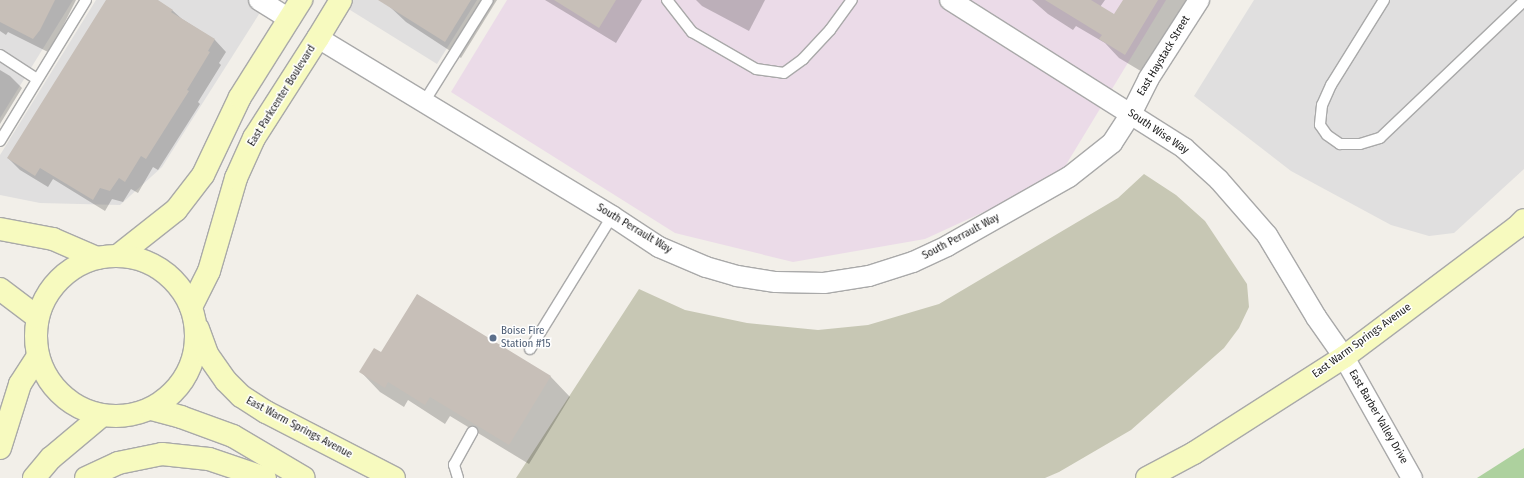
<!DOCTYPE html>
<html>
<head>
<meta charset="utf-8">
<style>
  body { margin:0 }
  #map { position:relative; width:1524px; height:478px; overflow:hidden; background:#f2efe9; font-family:"Fira Sans Condensed",sans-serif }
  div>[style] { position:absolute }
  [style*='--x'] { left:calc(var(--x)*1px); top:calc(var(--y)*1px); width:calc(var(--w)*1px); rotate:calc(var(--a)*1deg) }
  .residential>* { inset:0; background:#e0dfdf }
  .industrial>* { inset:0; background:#ebdbe8 }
  .construction>* { inset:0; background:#c7c7b4 }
  .forest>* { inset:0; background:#add19e }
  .shadow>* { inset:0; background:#0003 }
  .building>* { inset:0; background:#c7bfb8 }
  .roads { filter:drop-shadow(1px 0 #a9a9a9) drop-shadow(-1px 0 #a9a9a9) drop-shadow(0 1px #a9a9a9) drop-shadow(0 -1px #a9a9a9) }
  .lane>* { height:10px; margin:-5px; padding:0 5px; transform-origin:5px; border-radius:5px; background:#fff }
  .street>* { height:20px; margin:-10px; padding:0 10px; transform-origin:10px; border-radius:10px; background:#fff }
  .secondary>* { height:22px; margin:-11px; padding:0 11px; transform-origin:11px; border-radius:11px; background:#f7fabf }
  .secondary>.ring { margin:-11px; padding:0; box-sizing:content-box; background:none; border:22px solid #f7fabf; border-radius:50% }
  .dots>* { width:11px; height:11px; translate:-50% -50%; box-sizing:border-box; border:2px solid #fff; border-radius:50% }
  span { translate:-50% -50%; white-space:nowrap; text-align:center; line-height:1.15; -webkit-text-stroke:3px #fff; paint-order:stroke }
  .street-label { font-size:11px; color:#222 }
  .service-label { font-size:11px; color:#4e5e75 }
  .left { translate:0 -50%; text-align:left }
</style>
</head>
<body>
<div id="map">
  <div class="residential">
    <div style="clip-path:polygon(0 0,73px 0,0 118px)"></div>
    <div style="clip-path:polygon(96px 0,268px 0,162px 167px,120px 205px,40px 203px,0 195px,0 155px)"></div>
    <div style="clip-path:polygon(334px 0,477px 0,437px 64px)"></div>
    <div style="clip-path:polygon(1254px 0,1524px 0,1524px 169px,1454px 233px,1429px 236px,1391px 225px,1291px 171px,1194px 96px)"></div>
  </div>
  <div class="industrial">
    <div style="clip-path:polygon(507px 0,1166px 0,1058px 178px,925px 239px,793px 262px,675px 233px,451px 92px)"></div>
  </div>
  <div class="construction">
    <div style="clip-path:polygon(1144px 174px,1176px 195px,1205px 221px,1247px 284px,1249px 307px,1239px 328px,1224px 348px,1131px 430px,1059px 472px,1045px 478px,516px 478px,639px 289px,685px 310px,747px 323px,818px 330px,868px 325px,939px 304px,1118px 198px)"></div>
  </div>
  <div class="forest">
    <div style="clip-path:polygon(1524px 448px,1524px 478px,1477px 478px)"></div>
  </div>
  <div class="shadow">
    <div style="clip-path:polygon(0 0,76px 0,54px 44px,48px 52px,8px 32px,6px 35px,0 31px)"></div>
    <div style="clip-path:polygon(107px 0,156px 0,172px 10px,182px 19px,215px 40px,226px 52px,219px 63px,221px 65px,198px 102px,200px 104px,158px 170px,153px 167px,138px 193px,131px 189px,123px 202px,112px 199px,105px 211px,53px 179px,48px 187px,20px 170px,8px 158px)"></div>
    <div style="clip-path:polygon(393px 0,497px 0,461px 58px,406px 22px,389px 6px)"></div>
    <div style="clip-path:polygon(545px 0,642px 0,616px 43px)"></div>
    <div style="clip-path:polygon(696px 0,765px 0,749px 31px,702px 6px)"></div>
    <div style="clip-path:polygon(1032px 0,1105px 0,1100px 7px,1115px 15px,1124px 0,1188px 0,1144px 73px,1119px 58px,1105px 43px,1076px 26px,1073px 30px,1048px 14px)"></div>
    <div style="clip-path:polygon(0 70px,10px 76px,22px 88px,0 124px)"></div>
    <div style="clip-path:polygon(417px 295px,551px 377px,570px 397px,529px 464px,450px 416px,445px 424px,408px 400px,404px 407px,380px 392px,361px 372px,382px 354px)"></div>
  </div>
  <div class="building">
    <div style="clip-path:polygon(0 0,55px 0,40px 30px,33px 39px,0 22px)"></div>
    <div style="clip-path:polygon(106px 0,158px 0,173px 10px,171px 12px,215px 39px,208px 51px,210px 52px,187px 90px,189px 91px,146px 159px,141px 156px,125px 182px,119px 178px,110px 191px,100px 188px,93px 200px,40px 168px,35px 176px,7px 158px)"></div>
    <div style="clip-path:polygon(378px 0,471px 0,445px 42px)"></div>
    <div style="clip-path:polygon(554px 0,616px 0,599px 28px)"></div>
    <div style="clip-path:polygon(1045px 0,1091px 0,1114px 14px,1123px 0,1158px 0,1125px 55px,1099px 39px,1102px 35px)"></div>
    <div style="clip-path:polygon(417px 294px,551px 376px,509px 445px,430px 397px,425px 405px,388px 382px,385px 388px,359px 372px,374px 348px,381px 352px)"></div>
  </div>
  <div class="roads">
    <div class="lane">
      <div style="--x:667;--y:0;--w:41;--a:52"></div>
      <div style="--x:692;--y:32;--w:74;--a:30"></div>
      <div style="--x:756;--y:69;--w:28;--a:8"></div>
      <div style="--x:784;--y:73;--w:24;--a:-36"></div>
      <div style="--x:803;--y:59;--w:40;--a:-47"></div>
      <div style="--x:830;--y:30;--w:37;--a:-54"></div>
      <div style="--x:1384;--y:0;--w:100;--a:121.9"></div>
      <div style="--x:1331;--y:85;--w:22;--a:114"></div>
      <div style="--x:1322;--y:105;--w:20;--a:96"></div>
      <div style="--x:1320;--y:125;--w:12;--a:55"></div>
      <div style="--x:1327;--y:135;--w:16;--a:35"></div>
      <div style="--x:1340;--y:144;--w:20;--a:0"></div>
      <div style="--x:1360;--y:144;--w:21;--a:-17"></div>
      <div style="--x:1380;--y:138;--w:199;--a:-43.6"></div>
      <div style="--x:0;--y:55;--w:44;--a:33"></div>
      <div style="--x:424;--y:102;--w:120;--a:-57.9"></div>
      <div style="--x:0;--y:141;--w:165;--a:-58.6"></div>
      <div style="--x:530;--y:349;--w:156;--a:-58.3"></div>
      <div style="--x:458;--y:478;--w:14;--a:-107"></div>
      <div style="--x:454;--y:465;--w:38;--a:-61"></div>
    </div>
    <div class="street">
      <div style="--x:259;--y:0;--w:36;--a:32"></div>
      <div style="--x:950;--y:0;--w:277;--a:32.3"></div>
      <div style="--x:1184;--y:148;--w:47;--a:42.4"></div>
      <div style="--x:1219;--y:180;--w:73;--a:48.9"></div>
      <div style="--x:1267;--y:235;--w:96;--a:59.1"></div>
      <div style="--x:1316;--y:317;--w:49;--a:55"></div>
      <div style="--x:1344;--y:357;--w:139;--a:60.7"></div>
      <div style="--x:318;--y:38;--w:344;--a:31.2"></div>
      <div style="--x:612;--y:216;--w:56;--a:33.4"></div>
      <div style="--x:659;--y:247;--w:51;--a:23.1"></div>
      <div style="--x:706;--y:267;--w:32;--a:16"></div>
      <div style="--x:737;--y:276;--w:39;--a:9"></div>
      <div style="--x:776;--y:282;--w:48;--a:1.2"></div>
      <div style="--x:824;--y:283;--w:46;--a:-8.8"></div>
      <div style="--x:869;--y:276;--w:46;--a:-17.7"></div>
      <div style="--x:913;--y:262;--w:38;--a:-25"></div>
      <div style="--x:947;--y:246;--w:140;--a:-29.5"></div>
      <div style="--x:1069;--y:177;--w:55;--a:-38.3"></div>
      <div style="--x:1112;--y:143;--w:35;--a:-57"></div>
      <div style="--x:1131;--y:114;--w:40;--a:-63.4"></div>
      <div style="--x:1149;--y:78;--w:93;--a:-57.3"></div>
    </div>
    <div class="secondary">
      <div style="--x:0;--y:229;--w:54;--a:10.7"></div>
      <div style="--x:53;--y:239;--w:48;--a:23.4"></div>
      <div style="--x:119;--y:255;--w:73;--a:-38.3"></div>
      <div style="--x:176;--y:210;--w:44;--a:-52.4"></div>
      <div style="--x:203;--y:175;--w:86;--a:-64.6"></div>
      <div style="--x:240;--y:97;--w:115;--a:-57.8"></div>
      <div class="ring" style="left:36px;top:256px;width:138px;height:138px"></div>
      <div style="--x:0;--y:289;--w:46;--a:37.1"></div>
      <div style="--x:191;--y:307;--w:40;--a:-63.4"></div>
      <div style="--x:209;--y:271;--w:97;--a:-73.8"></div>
      <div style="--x:236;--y:178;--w:44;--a:-65.8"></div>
      <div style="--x:254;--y:138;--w:119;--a:-57.4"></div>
      <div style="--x:318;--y:38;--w:44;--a:-58.8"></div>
      <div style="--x:198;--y:329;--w:27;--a:70"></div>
      <div style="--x:207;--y:354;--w:33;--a:55"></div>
      <div style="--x:226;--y:381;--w:21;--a:45"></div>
      <div style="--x:241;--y:396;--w:30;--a:33"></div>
      <div style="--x:266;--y:412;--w:144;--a:27.3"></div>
      <div style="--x:152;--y:409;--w:30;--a:15"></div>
      <div style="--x:181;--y:417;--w:55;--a:20.1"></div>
      <div style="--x:233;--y:436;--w:82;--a:30.6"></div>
      <div style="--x:0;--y:448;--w:67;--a:-72.6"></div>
      <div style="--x:20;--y:384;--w:33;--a:-57"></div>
      <div style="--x:34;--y:478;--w:26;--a:-50"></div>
      <div style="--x:51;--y:458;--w:65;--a:-40"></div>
      <div style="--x:86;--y:478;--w:35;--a:-25"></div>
      <div style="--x:118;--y:463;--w:45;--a:-11.6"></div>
      <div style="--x:162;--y:454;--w:47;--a:6.1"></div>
      <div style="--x:209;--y:459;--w:59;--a:18.7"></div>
      <div style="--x:1147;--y:478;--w:53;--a:-28"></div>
      <div style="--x:1194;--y:453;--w:178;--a:-32.6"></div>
      <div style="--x:1344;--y:357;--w:215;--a:-36.9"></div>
      <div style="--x:1516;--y:228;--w:11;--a:-45"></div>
    </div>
  </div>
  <div class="dots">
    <div style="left:493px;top:338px;background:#5c6f8a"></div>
  </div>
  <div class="street-label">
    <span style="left:1164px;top:56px;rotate:-59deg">East Haystack Street</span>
    <span style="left:282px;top:96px;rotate:-58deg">East Parkcenter Boulevard</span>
    <span style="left:1158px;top:132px;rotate:34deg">South Wise Way</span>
    <span style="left:634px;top:229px;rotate:31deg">South Perrault Way</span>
    <span style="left:961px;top:237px;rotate:-28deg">South Perrault Way</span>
    <span style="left:1362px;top:341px;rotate:-36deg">East Warm Springs Avenue</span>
    <span style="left:1378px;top:417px;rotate:60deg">East Barber Valley Drive</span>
    <span style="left:299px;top:428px;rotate:28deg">East Warm Springs Avenue</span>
  </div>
  <div class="service-label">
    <span class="left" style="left:501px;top:338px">Boise Fire<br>Station #15</span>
  </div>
</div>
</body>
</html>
